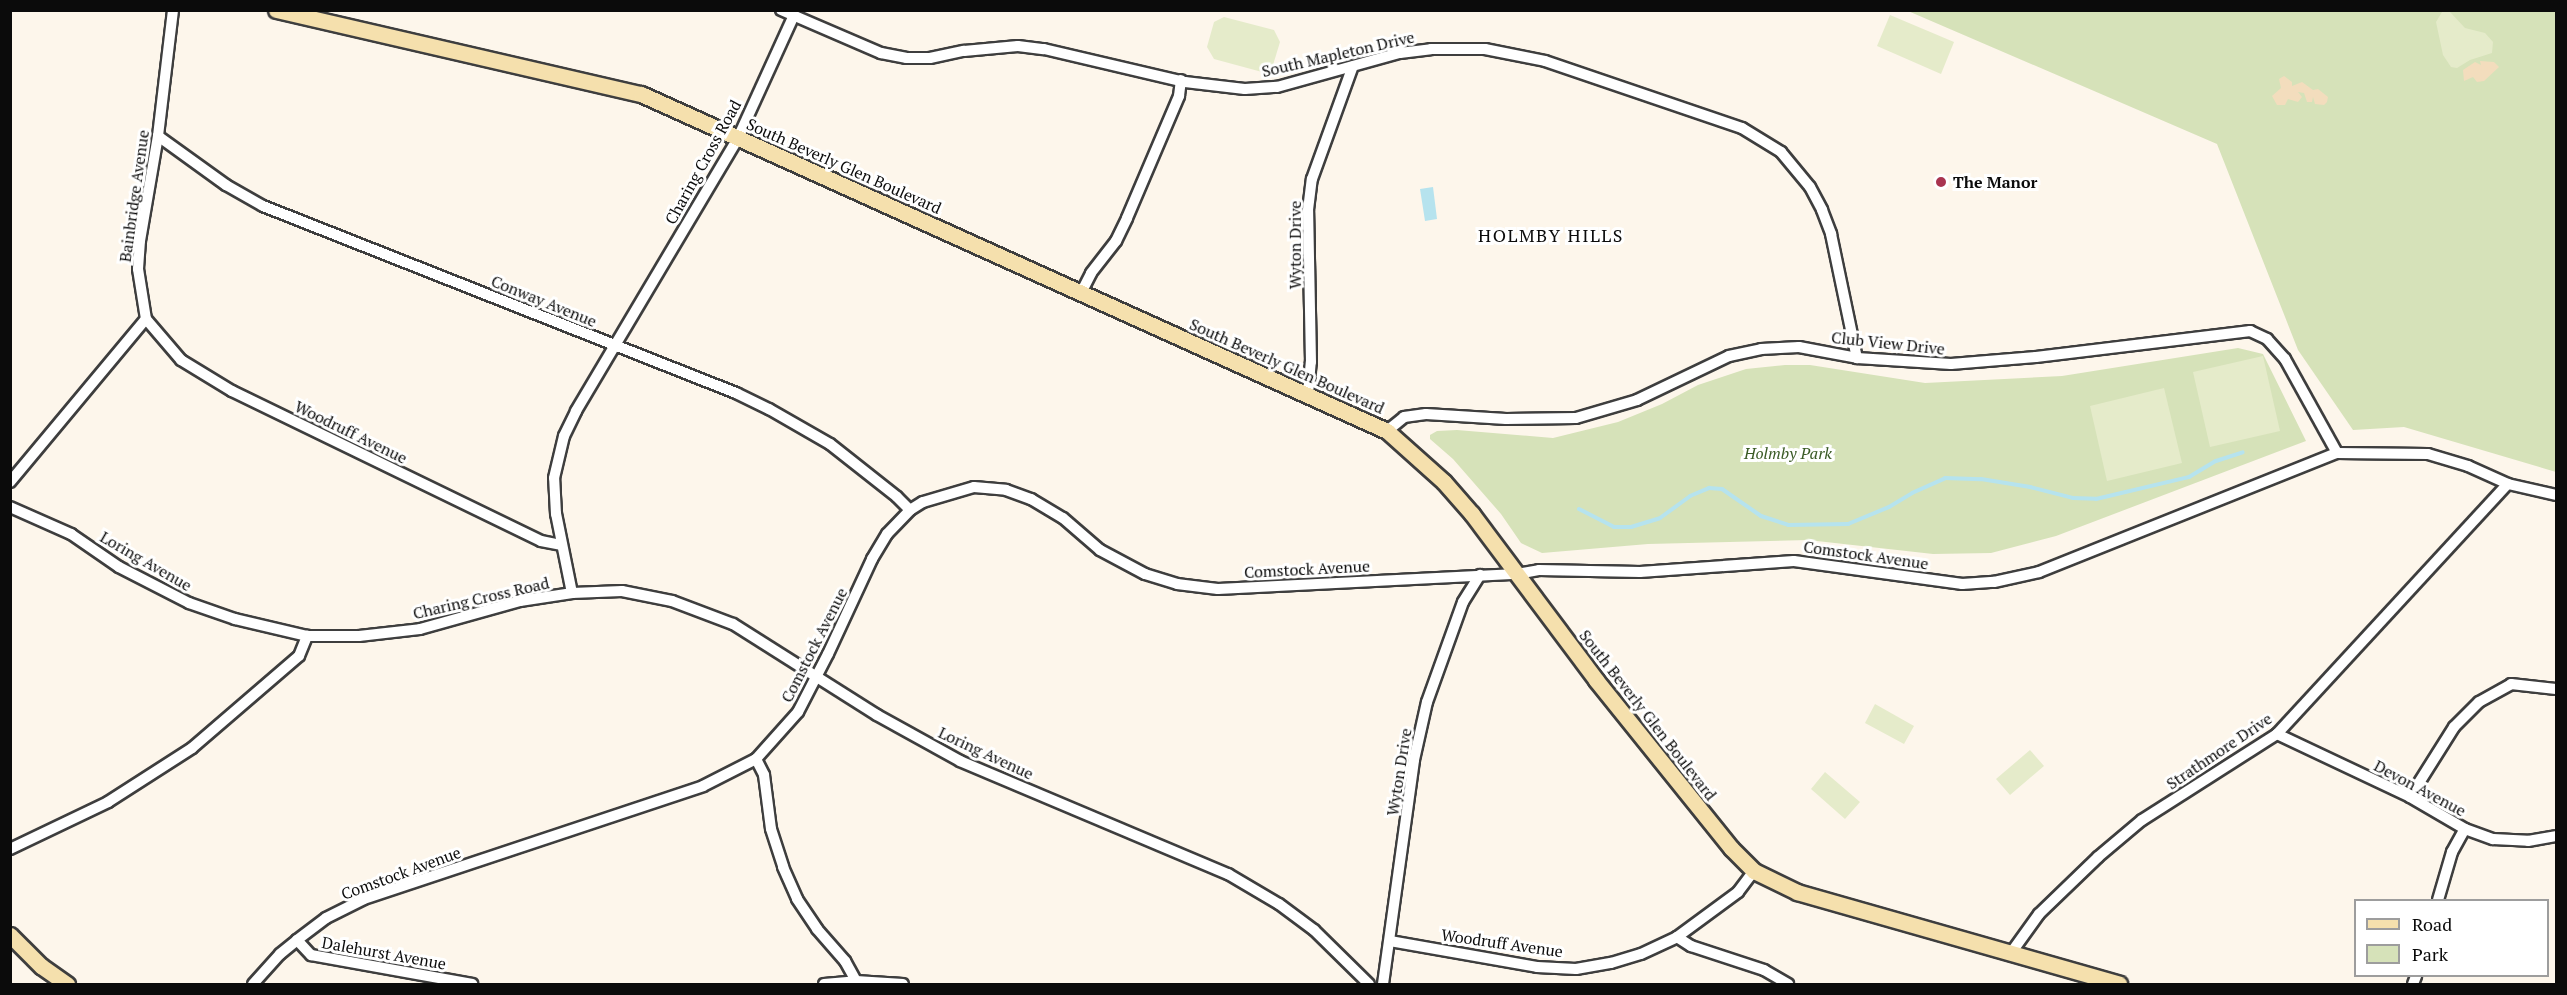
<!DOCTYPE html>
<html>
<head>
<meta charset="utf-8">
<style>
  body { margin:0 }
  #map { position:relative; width:2567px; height:995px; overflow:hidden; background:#fdf6eb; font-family:"PT Serif",serif }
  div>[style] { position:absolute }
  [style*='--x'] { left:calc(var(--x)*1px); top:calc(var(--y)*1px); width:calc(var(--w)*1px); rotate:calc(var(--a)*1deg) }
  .green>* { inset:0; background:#d6e2b9 }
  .sand>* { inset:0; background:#f3ddbd }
  .pitch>* { inset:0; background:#e5ebca }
  .water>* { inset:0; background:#b6e3ee }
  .stream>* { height:4px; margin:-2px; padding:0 2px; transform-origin:2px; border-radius:2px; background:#b6e3ee }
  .roads { filter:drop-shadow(2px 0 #3e3e3e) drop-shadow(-2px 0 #3e3e3e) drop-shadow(0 2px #3e3e3e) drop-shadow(0 -2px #3e3e3e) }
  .street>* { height:10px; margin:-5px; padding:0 5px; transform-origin:5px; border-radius:5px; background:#fff }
  .secondary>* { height:15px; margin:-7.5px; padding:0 7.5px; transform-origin:7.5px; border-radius:7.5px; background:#f5e0ad }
  .dots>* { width:16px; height:16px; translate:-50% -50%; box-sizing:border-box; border:3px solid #fff; border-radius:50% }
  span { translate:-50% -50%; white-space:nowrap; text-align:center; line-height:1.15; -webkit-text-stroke:6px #fff; paint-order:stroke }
  .street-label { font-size:16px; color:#0b0b0b }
  .poi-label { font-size:16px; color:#0b0b0b; font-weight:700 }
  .left { translate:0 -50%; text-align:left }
  .park-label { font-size:16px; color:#395a24; font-style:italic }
  .neighbourhood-label { font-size:18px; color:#0b0b0b; letter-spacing:1.5px }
  .frame { position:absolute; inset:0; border:12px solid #0b0b0b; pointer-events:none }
  .legend { position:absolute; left:2354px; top:899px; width:195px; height:78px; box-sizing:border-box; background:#fff; border:2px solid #9d9d9d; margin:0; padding:8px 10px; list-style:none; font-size:18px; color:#0b0b0b }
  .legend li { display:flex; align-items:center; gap:12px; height:30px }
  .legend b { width:30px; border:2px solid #9d9d9d }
</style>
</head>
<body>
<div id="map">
  <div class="green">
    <div style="clip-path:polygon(1908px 11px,2556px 11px,2556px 472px,2404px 427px,2353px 430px,2298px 350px,2217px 144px)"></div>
    <div style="clip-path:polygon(2238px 348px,2263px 354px,2306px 441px,2056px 536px,1991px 553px,1933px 554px,1808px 540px,1648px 544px,1542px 553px,1521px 543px,1501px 514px,1453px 459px,1430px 439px,1430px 435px,1437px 431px,1457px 430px,1553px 438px,1618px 422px,1662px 404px,1698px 385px,1746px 369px,1785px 365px,1810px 365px,1925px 383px,2062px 376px)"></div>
  </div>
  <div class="sand">
    <div style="clip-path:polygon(2480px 61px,2494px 62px,2499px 67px,2484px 81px,2477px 82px,2473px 77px,2464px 81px,2463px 70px,2475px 62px,2481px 65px)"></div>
    <div style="clip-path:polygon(2284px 76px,2292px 82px,2292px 86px,2302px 82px,2313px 90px,2318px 89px,2328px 97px,2327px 102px,2324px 105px,2315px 104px,2313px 97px,2312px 102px,2307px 102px,2304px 93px,2298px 92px,2302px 97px,2298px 102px,2288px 99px,2285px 105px,2277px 105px,2272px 96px,2281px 88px,2279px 79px)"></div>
  </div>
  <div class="pitch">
    <div style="clip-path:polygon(2442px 12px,2450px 12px,2465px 28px,2485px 33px,2493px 42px,2492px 53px,2470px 60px,2457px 68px,2451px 67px,2443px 55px,2436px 22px)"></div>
    <div style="clip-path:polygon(1890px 15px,1954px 42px,1941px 74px,1877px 46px)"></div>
    <div style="clip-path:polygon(1224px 17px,1274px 30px,1280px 42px,1273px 65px,1262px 72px,1214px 59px,1207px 47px,1214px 22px)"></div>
    <div style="clip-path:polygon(2263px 356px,2280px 431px,2210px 447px,2193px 372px)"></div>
    <div style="clip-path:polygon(2164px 388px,2182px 463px,2107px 481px,2090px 406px)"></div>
    <div style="clip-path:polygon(1875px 704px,1914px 726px,1904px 744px,1865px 723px)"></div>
    <div style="clip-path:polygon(2030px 750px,2044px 766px,2010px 795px,1996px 779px)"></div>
    <div style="clip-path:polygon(1825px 772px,1860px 802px,1845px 819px,1811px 789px)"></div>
  </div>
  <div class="water">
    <div style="clip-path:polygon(1433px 187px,1437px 219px,1425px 221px,1420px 189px)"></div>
  </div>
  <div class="stream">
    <div style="--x:1579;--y:509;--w:39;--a:27"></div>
    <div style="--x:1614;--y:527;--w:17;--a:0"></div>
    <div style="--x:1631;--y:527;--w:30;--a:-17"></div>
    <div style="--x:1660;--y:518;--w:37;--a:-36"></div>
    <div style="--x:1690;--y:496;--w:21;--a:-23"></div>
    <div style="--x:1709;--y:488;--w:13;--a:4"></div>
    <div style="--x:1722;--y:489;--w:47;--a:34.7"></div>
    <div style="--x:1761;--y:516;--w:28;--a:18"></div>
    <div style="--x:1788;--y:525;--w:60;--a:-1"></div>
    <div style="--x:1848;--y:524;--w:44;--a:-22.5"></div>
    <div style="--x:1889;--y:507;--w:27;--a:-31"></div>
    <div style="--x:1912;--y:493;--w:36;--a:-24"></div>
    <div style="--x:1945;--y:478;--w:36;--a:2"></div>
    <div style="--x:1981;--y:479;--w:50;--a:9.3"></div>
    <div style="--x:2030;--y:487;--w:44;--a:14.3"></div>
    <div style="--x:2073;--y:498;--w:23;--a:2"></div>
    <div style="--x:2096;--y:499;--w:96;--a:-13.3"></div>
    <div style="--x:2189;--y:477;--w:31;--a:-31"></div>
    <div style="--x:2216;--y:461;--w:28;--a:-18"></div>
  </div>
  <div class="roads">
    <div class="street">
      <div style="--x:781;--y:10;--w:109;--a:23.3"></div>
      <div style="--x:881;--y:53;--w:25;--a:11"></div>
      <div style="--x:906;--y:58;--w:24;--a:0"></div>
      <div style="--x:930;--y:58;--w:35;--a:-12"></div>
      <div style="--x:964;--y:51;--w:54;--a:-5.3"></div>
      <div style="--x:1018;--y:46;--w:26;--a:7"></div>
      <div style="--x:1044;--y:49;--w:145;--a:13.2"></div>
      <div style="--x:1185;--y:82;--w:60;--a:6.7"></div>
      <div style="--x:1245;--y:89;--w:32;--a:-4"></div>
      <div style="--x:1277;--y:87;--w:128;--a:-15.5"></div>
      <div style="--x:1400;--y:53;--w:31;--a:-7"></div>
      <div style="--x:1431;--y:49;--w:54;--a:0"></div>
      <div style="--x:1485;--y:49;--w:61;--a:11.3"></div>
      <div style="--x:1545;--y:61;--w:208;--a:18.8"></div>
      <div style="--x:1742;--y:128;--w:46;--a:31.6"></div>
      <div style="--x:1781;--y:152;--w:45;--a:50.4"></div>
      <div style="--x:1810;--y:187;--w:26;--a:62"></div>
      <div style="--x:1822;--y:210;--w:26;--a:69"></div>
      <div style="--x:1831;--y:234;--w:127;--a:78.2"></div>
      <div style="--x:158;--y:136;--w:84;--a:35.8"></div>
      <div style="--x:226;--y:185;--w:43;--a:29.6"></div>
      <div style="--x:263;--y:206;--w:509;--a:21.57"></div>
      <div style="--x:736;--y:393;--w:37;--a:26"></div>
      <div style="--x:769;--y:409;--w:70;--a:29.8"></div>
      <div style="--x:830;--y:444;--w:85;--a:38.3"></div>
      <div style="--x:897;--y:497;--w:18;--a:45"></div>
      <div style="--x:1081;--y:293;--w:22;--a:-63"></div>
      <div style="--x:1091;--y:273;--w:41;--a:-52"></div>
      <div style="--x:1116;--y:241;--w:25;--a:-64"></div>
      <div style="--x:1127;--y:218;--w:133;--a:-66.9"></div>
      <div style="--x:1179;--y:96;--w:16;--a:-83"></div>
      <div style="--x:146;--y:319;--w:54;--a:49.5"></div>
      <div style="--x:181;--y:360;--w:60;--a:31.3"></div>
      <div style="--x:232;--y:391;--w:343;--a:25.9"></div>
      <div style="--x:541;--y:541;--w:20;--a:11"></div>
      <div style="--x:1308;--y:394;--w:32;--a:-85"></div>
      <div style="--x:1311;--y:362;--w:152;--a:-91.1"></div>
      <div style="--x:1308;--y:210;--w:31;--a:-83"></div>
      <div style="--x:1312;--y:179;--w:120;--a:-70.1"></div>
      <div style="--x:1387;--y:431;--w:22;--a:-39"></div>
      <div style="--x:1404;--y:417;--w:22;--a:-8"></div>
      <div style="--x:1426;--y:414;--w:80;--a:3.6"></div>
      <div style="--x:1506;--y:419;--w:70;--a:-0.8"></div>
      <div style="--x:1576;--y:418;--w:64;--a:-16.4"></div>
      <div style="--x:1637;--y:400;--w:102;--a:-25.6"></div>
      <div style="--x:1729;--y:356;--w:33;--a:-12"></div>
      <div style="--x:1761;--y:349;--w:38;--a:-3"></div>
      <div style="--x:1799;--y:347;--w:59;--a:10.7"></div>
      <div style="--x:1857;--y:358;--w:94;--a:3.7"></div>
      <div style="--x:1951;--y:364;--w:85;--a:-4.7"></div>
      <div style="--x:2036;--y:357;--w:216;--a:-6.9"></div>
      <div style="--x:2250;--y:331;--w:19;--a:25"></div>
      <div style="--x:2267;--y:339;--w:27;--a:48"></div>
      <div style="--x:2285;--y:359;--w:107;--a:61"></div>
      <div style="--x:10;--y:482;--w:212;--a:-50.2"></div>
      <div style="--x:146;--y:319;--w:51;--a:-99.1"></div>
      <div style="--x:138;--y:269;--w:28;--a:-86"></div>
      <div style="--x:140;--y:241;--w:107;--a:-80.3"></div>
      <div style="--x:158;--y:136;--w:127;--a:-83.2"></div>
      <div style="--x:10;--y:507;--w:67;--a:23.9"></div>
      <div style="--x:71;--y:534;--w:58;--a:34.5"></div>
      <div style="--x:119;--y:567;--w:79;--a:27.2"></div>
      <div style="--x:189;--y:603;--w:49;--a:19.2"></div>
      <div style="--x:235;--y:619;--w:74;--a:13.3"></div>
      <div style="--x:572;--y:593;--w:81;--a:-101.4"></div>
      <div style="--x:556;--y:514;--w:36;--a:-93"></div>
      <div style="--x:554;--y:478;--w:43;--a:-76.6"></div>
      <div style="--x:564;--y:436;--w:28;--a:-64"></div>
      <div style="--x:576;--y:411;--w:317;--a:-59.3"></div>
      <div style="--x:738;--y:138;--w:135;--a:-65.5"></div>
      <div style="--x:2277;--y:734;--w:147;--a:25.3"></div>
      <div style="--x:2410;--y:797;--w:64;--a:30.2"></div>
      <div style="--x:2465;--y:829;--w:30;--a:20"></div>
      <div style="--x:2493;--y:839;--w:35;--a:3"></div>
      <div style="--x:2528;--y:841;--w:28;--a:-10"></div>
      <div style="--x:756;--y:759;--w:18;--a:63"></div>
      <div style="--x:764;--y:775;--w:54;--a:82.6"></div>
      <div style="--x:771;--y:829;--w:40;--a:72"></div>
      <div style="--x:783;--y:867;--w:35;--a:66"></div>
      <div style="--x:797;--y:899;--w:36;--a:56"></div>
      <div style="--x:817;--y:929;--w:43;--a:48.8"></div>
      <div style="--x:845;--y:961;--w:23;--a:61"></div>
      <div style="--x:2410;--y:797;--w:83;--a:-57.8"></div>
      <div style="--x:2454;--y:727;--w:35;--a:-45"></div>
      <div style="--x:2479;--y:702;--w:37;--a:-29"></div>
      <div style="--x:2511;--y:684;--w:45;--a:6.3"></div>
      <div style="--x:10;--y:849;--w:109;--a:-25.6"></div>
      <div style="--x:108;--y:802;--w:100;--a:-32.7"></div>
      <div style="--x:192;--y:748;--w:141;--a:-40.7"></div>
      <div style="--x:299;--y:656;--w:22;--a:-68"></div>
      <div style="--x:307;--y:636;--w:52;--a:0"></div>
      <div style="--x:359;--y:636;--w:61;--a:-6.5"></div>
      <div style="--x:420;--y:629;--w:104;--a:-15.6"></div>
      <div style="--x:520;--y:601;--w:53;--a:-8.7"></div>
      <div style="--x:572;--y:593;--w:50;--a:-2.3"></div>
      <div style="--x:622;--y:591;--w:51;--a:11.3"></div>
      <div style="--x:672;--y:601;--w:65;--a:20.7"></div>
      <div style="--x:733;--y:624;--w:170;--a:32.3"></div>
      <div style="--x:877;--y:715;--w:95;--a:29"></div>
      <div style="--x:960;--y:761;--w:291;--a:22.9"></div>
      <div style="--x:1228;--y:874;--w:59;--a:30.5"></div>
      <div style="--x:1279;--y:904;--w:44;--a:36.6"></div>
      <div style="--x:1314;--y:930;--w:77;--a:44.5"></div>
      <div style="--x:2438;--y:900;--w:50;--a:-73.7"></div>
      <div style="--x:2452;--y:852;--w:26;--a:-61"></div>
      <div style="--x:1677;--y:937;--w:17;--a:33"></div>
      <div style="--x:1691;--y:946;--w:77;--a:18.2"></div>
      <div style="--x:1764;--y:970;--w:28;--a:30"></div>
      <div style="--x:297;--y:940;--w:21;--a:47"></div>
      <div style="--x:311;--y:955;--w:164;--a:10.2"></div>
      <div style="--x:1390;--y:941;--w:149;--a:10"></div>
      <div style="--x:1537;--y:967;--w:39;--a:3"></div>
      <div style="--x:1576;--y:969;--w:36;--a:-10"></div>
      <div style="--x:1611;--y:963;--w:31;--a:-17"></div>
      <div style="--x:1641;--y:954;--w:40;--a:-25"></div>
      <div style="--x:1677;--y:937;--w:76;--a:-36.4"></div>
      <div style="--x:1738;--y:892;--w:26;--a:-53"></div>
      <div style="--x:2011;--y:953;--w:48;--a:-54.3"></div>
      <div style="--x:2039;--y:914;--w:82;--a:-44"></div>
      <div style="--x:2098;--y:857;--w:57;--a:-40.1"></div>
      <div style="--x:2142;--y:820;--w:160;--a:-32.5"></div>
      <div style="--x:2277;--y:734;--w:340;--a:-47.3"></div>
      <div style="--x:253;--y:984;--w:40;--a:-48"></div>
      <div style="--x:280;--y:954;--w:22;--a:-39"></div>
      <div style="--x:297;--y:940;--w:36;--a:-37"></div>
      <div style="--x:326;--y:918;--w:42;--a:-26.6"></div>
      <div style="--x:364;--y:899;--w:357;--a:-18.4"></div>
      <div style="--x:703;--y:786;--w:59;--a:-27"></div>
      <div style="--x:756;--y:759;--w:63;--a:-48.2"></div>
      <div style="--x:798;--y:712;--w:65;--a:-62.7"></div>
      <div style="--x:828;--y:654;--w:105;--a:-65.1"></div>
      <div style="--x:872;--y:559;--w:29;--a:-59"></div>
      <div style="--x:887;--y:534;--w:33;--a:-46"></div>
      <div style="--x:910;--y:510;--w:15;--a:-32"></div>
      <div style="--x:923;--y:502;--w:53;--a:-16.4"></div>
      <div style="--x:974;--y:487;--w:32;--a:5"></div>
      <div style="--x:1006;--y:490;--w:27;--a:20"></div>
      <div style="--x:1031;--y:499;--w:37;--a:31"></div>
      <div style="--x:1063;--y:518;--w:49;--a:40.9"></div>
      <div style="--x:1100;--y:550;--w:51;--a:28.1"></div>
      <div style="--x:1145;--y:574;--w:34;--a:17"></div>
      <div style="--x:1177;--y:584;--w:41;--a:7"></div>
      <div style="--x:1218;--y:589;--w:299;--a:-2.9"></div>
      <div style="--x:1517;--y:574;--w:22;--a:-10"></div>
      <div style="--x:1539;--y:570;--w:101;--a:1.1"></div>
      <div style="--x:1640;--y:572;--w:154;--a:-4.1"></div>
      <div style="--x:1794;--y:561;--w:170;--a:7.8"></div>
      <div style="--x:1962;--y:584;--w:32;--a:-4"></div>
      <div style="--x:1994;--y:582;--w:46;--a:-12.5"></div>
      <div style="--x:2039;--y:572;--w:321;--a:-21.8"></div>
      <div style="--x:2337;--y:453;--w:91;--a:0.6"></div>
      <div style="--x:2428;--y:454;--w:42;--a:16.7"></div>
      <div style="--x:2468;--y:466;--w:44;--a:24.2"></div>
      <div style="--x:2508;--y:484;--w:49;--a:12.9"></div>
      <div style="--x:824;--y:984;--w:32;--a:-5"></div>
      <div style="--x:856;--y:981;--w:47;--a:3.7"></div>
      <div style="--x:1383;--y:984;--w:226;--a:-82.1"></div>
      <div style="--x:1414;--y:760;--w:59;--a:-77.4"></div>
      <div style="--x:1427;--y:702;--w:106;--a:-70.2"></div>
      <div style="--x:1463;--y:602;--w:32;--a:-58"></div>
      <div style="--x:2413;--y:984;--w:9;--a:-69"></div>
    </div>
    <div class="secondary">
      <div style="--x:276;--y:10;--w:375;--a:13"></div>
      <div style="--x:641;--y:94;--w:819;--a:24.31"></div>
      <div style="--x:1387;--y:431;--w:76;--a:41.8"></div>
      <div style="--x:1444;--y:482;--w:43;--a:48.8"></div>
      <div style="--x:1472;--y:514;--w:207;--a:53.2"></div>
      <div style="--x:1596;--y:680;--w:216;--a:51.2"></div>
      <div style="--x:1731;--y:848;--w:33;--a:45"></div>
      <div style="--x:1754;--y:871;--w:48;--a:26"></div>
      <div style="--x:1797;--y:892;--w:335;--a:15.9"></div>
      <div style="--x:10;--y:935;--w:44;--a:45"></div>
      <div style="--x:41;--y:966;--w:32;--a:35"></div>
    </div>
  </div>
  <div class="dots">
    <div style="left:1941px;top:182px;background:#a9344f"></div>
  </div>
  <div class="street-label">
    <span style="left:1338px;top:54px;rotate:-13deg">South Mapleton Drive</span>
    <span style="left:703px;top:162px;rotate:-61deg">Charing Cross Road</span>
    <span style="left:844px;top:166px;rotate:24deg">South Beverly Glen Boulevard</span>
    <span style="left:134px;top:196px;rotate:-82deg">Bainbridge Avenue</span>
    <span style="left:1295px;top:245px;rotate:-90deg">Wyton Drive</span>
    <span style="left:544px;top:301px;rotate:22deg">Conway Avenue</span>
    <span style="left:1888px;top:343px;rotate:6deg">Club View Drive</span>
    <span style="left:1287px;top:366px;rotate:24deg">South Beverly Glen Boulevard</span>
    <span style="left:351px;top:432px;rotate:26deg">Woodruff Avenue</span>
    <span style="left:1866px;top:555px;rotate:8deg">Comstock Avenue</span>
    <span style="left:146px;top:561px;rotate:30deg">Loring Avenue</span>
    <span style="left:1307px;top:569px;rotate:-3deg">Comstock Avenue</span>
    <span style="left:481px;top:598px;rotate:-13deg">Charing Cross Road</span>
    <span style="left:814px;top:645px;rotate:-63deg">Comstock Avenue</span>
    <span style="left:1648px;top:715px;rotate:52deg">South Beverly Glen Boulevard</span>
    <span style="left:2219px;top:751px;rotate:-34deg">Strathmore Drive</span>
    <span style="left:986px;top:753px;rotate:25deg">Loring Avenue</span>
    <span style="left:1399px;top:772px;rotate:-81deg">Wyton Drive</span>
    <span style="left:2420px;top:788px;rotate:28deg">Devon Avenue</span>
    <span style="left:401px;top:873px;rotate:-20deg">Comstock Avenue</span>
    <span style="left:1502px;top:943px;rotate:8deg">Woodruff Avenue</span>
    <span style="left:384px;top:953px;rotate:10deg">Dalehurst Avenue</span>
  </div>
  <div class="poi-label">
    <span class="left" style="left:1953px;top:182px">The Manor</span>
  </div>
  <div class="park-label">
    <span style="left:1788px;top:453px">Holmby Park</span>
  </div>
  <div class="neighbourhood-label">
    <span style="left:1551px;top:235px">HOLMBY HILLS</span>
  </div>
  <div class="frame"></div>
  <ul class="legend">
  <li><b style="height:8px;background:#f5e0ad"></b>Road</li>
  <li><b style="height:16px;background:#d6e2b9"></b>Park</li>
  </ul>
</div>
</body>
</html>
